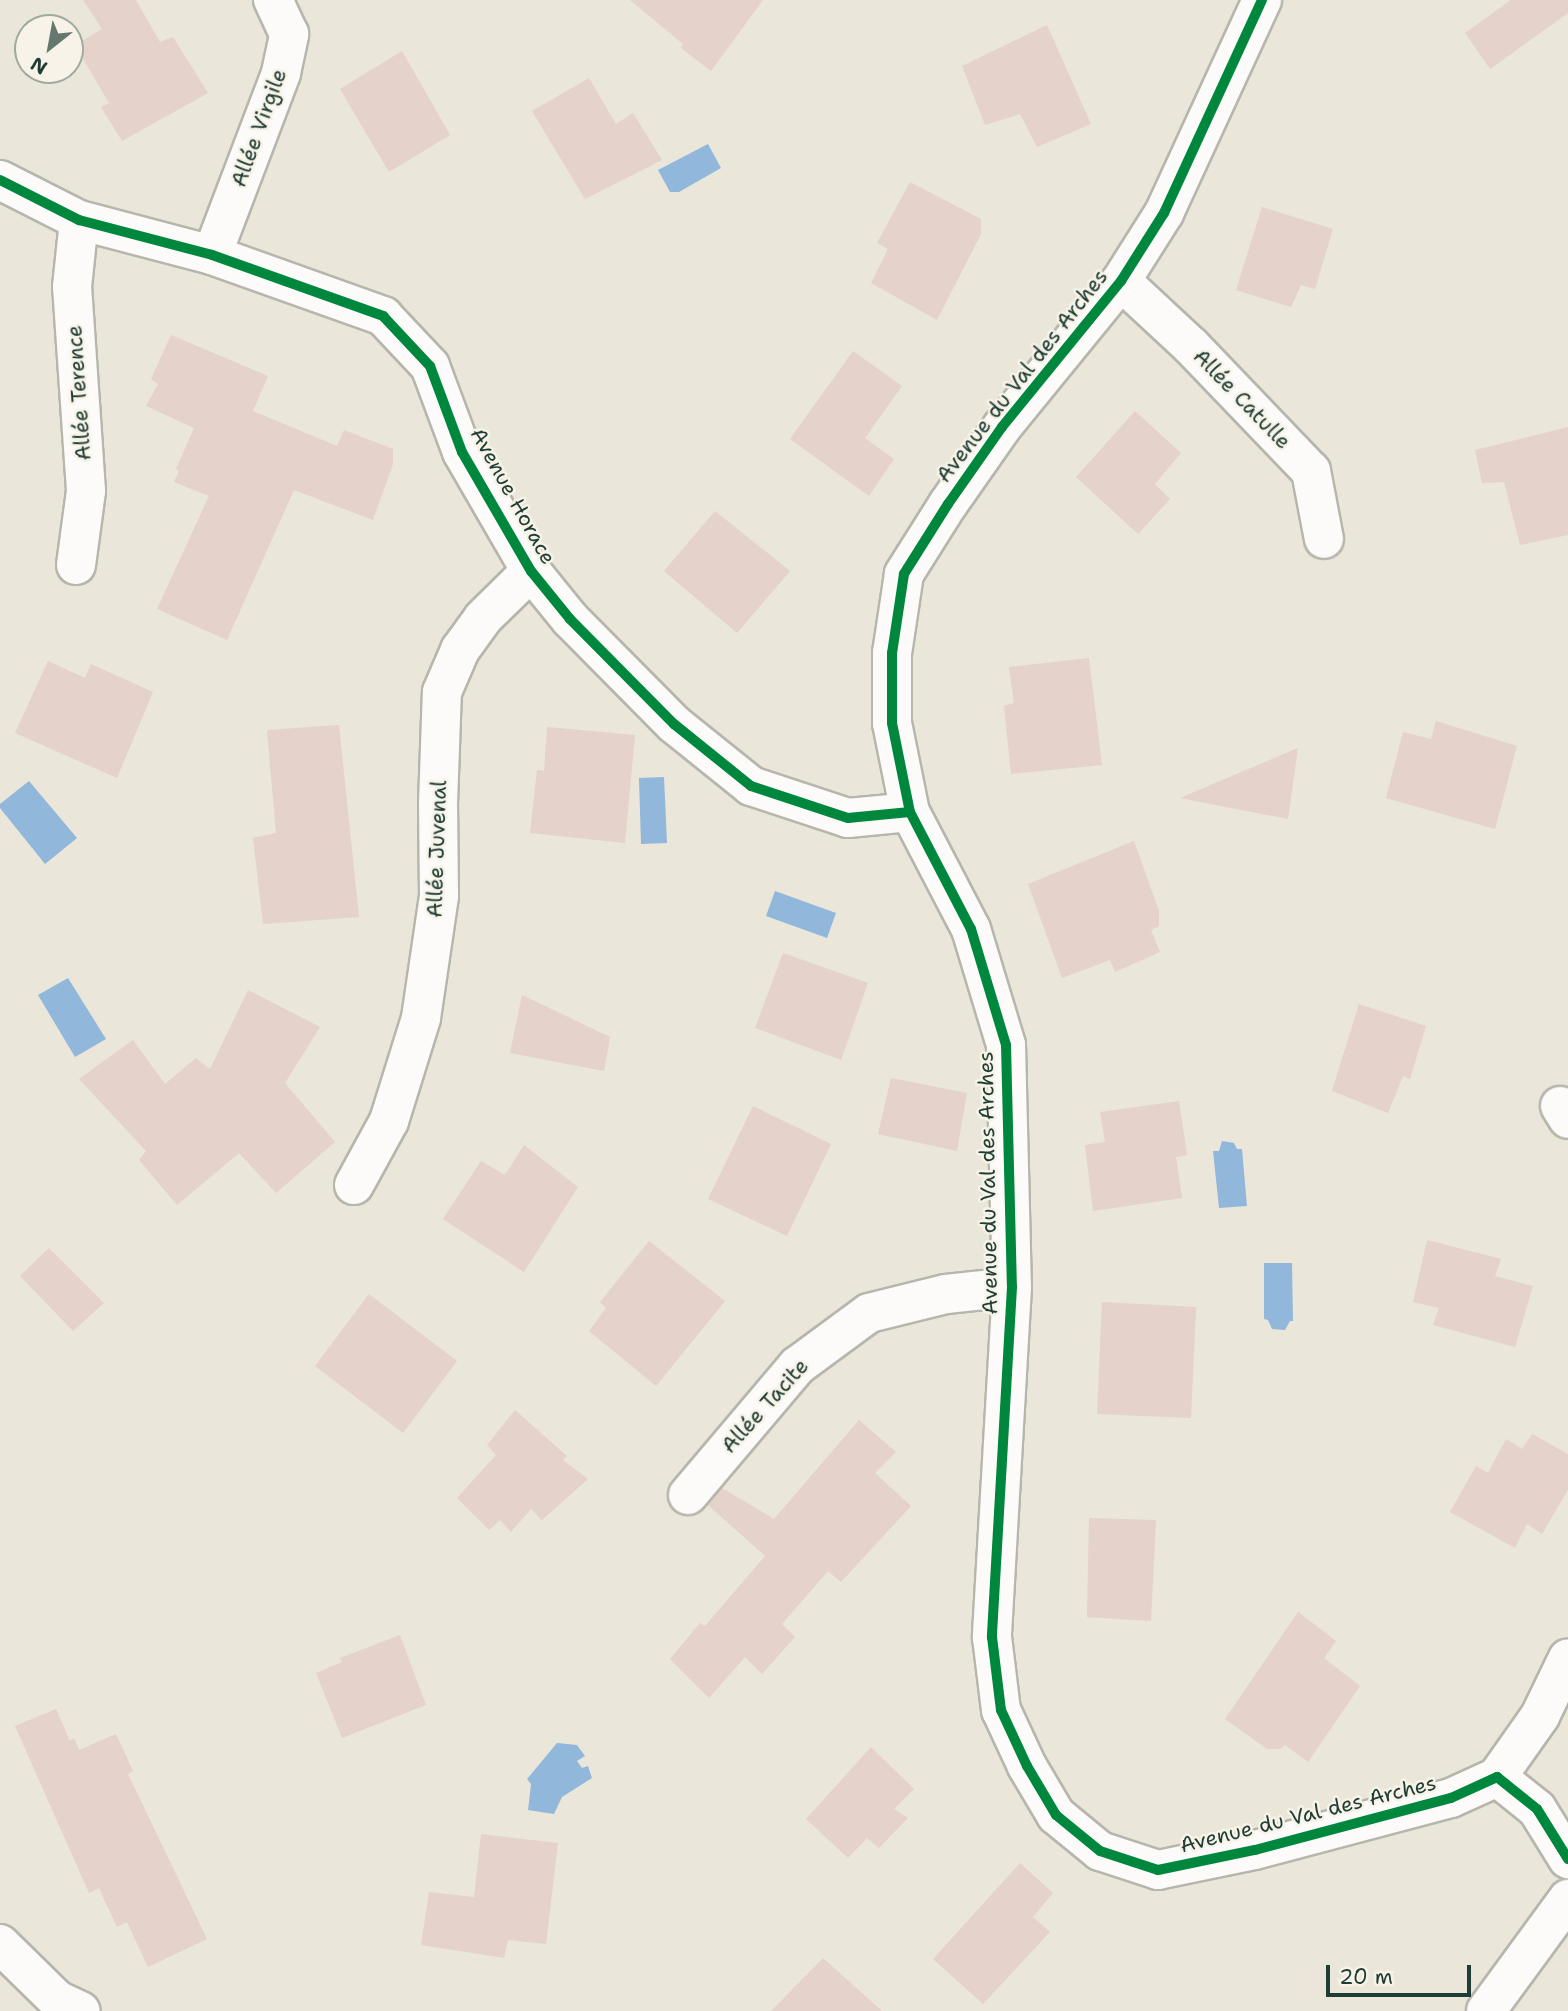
<!DOCTYPE html>
<html>
<head>
<meta charset="utf-8">
<style>
  body { margin:0 }
  #map { position:relative; width:1568px; height:2011px; overflow:hidden; background:#eae6d9; font-family:"Shantell Sans",sans-serif }
  div>[style] { position:absolute }
  [style*='--x'] { left:calc(var(--x)*1px); top:calc(var(--y)*1px); width:calc(var(--w)*1px); rotate:calc(var(--a)*1deg) }
  .water>* { inset:0; background:#91b7da }
  .building>* { inset:0; background:#e4d2cb }
  .roads { filter:drop-shadow(2px 0 #b6b6ad) drop-shadow(-2px 0 #b6b6ad) drop-shadow(0 2px #b6b6ad) drop-shadow(0 -2px #b6b6ad) }
  .street>* { height:38px; margin:-19px; padding:0 19px; transform-origin:19px; border-radius:19px; background:#fcfbf9 }
  .cycleway>* { height:10px; margin:-5px; padding:0 5px; transform-origin:5px; border-radius:5px; background:#00873e }
  span { translate:-50% -50%; white-space:nowrap; text-align:center; line-height:1.15; -webkit-text-stroke:5px #f7f3e8; paint-order:stroke }
  .street-label { font-size:21px; color:#1f3d34 }
  .north { position:absolute; left:14px; top:14px; width:70px; height:70px; box-sizing:border-box; background:#f7f3e8; border:2px solid #a1aaa0; border-radius:50%; rotate:211deg; font-size:19px; font-weight:700; line-height:28px; text-align:center; color:#1f3d34 }
  .north::after { content:''; display:block; margin:auto; width:24px; height:32px; background:#66786e; clip-path:polygon(50% 0,100% 100%,50% 72%,0 100%) }
  .scale { position:absolute; left:1326px; top:1965px; width:145px; height:32px; box-sizing:border-box; border:4px solid #1f3d34; border-top:0; padding-left:9px; font-size:21px; line-height:24px; white-space:nowrap; color:#1f3d34; -webkit-text-stroke:5px #f7f3e8; paint-order:stroke }
</style>
</head>
<body>
<div id="map">
  <div class="water">
    <div style="clip-path:polygon(708px 144px,721px 168px,679px 192px,670px 192px,658px 170px)"></div>
    <div style="clip-path:polygon(664px 777px,667px 843px,641px 844px,639px 778px)"></div>
    <div style="clip-path:polygon(29px 781px,77px 838px,45px 864px,0 808px,0 804px)"></div>
    <div style="clip-path:polygon(775px 891px,836px 913px,827px 938px,766px 916px)"></div>
    <div style="clip-path:polygon(68px 978px,106px 1039px,75px 1057px,38px 995px)"></div>
    <div style="clip-path:polygon(1222px 1141px,1234px 1143px,1237px 1149px,1242px 1149px,1247px 1206px,1219px 1208px,1213px 1151px,1219px 1151px)"></div>
    <div style="clip-path:polygon(1264px 1263px,1292px 1263px,1293px 1321px,1290px 1321px,1285px 1330px,1272px 1329px,1268px 1320px,1264px 1319px)"></div>
    <div style="clip-path:polygon(557px 1743px,577px 1745px,585px 1756px,577px 1761px,582px 1768px,588px 1766px,592px 1778px,562px 1797px,554px 1814px,528px 1810px,531px 1784px,527px 1779px)"></div>
  </div>
  <div class="building">
    <div style="clip-path:polygon(83px 0,136px 0,160px 42px,173px 37px,208px 93px,122px 141px,101px 107px,109px 103px,75px 45px,102px 29px)"></div>
    <div style="clip-path:polygon(630px 0,763px 0,711px 71px,681px 48px,683px 44px)"></div>
    <div style="clip-path:polygon(1511px 0,1568px 0,1568px 13px,1490px 69px,1465px 33px)"></div>
    <div style="clip-path:polygon(1047px 25px,1091px 124px,1037px 147px,1020px 114px,985px 125px,962px 66px)"></div>
    <div style="clip-path:polygon(402px 51px,450px 135px,389px 172px,340px 89px)"></div>
    <div style="clip-path:polygon(589px 78px,616px 124px,633px 113px,662px 160px,585px 199px,532px 111px)"></div>
    <div style="clip-path:polygon(910px 182px,981px 219px,981px 234px,937px 320px,871px 283px,888px 249px,877px 243px)"></div>
    <div style="clip-path:polygon(1262px 207px,1333px 229px,1315px 289px,1301px 285px,1291px 307px,1236px 290px)"></div>
    <div style="clip-path:polygon(171px 335px,268px 376px,253px 411px,337px 446px,344px 430px,393px 449px,393px 464px,373px 520px,294px 490px,227px 640px,157px 609px,209px 496px,174px 482px,179px 471px,176px 469px,194px 428px,146px 406px,158px 384px,151px 379px)"></div>
    <div style="clip-path:polygon(853px 351px,902px 386px,865px 438px,894px 459px,869px 496px,790px 439px)"></div>
    <div style="clip-path:polygon(1135px 411px,1181px 453px,1155px 484px,1170px 499px,1138px 534px,1076px 477px)"></div>
    <div style="clip-path:polygon(1568px 427px,1568px 535px,1520px 545px,1504px 482px,1482px 483px,1475px 450px)"></div>
    <div style="clip-path:polygon(715px 511px,790px 571px,737px 633px,664px 571px)"></div>
    <div style="clip-path:polygon(1089px 658px,1102px 765px,1011px 774px,1004px 706px,1014px 703px,1009px 667px)"></div>
    <div style="clip-path:polygon(48px 661px,85px 678px,91px 664px,153px 692px,117px 778px,15px 733px)"></div>
    <div style="clip-path:polygon(1436px 721px,1517px 746px,1495px 829px,1386px 798px,1403px 732px,1431px 739px)"></div>
    <div style="clip-path:polygon(339px 725px,359px 917px,263px 924px,253px 838px,276px 833px,267px 730px)"></div>
    <div style="clip-path:polygon(547px 727px,635px 735px,625px 843px,530px 833px,537px 770px,544px 771px)"></div>
    <div style="clip-path:polygon(1298px 748px,1288px 819px,1180px 798px)"></div>
    <div style="clip-path:polygon(1134px 841px,1159px 911px,1159px 926px,1151px 930px,1160px 952px,1115px 972px,1110px 960px,1062px 978px,1028px 884px)"></div>
    <div style="clip-path:polygon(783px 953px,868px 983px,841px 1060px,755px 1028px)"></div>
    <div style="clip-path:polygon(248px 990px,320px 1027px,285px 1083px,335px 1142px,276px 1193px,239px 1153px,177px 1205px,139px 1160px,146px 1151px,79px 1079px,133px 1040px,165px 1084px,196px 1058px,210px 1069px)"></div>
    <div style="clip-path:polygon(522px 995px,610px 1037px,604px 1071px,510px 1053px)"></div>
    <div style="clip-path:polygon(1359px 1004px,1426px 1026px,1410px 1079px,1403px 1076px,1388px 1113px,1332px 1091px)"></div>
    <div style="clip-path:polygon(891px 1078px,967px 1093px,957px 1151px,878px 1134px)"></div>
    <div style="clip-path:polygon(1179px 1101px,1187px 1155px,1176px 1157px,1182px 1198px,1093px 1211px,1085px 1145px,1105px 1142px,1100px 1112px)"></div>
    <div style="clip-path:polygon(753px 1106px,831px 1144px,787px 1236px,708px 1199px)"></div>
    <div style="clip-path:polygon(524px 1145px,578px 1187px,524px 1272px,443px 1219px,481px 1161px,505px 1175px)"></div>
    <div style="clip-path:polygon(1427px 1240px,1501px 1259px,1495px 1276px,1533px 1286px,1515px 1347px,1433px 1325px,1439px 1308px,1413px 1302px)"></div>
    <div style="clip-path:polygon(649px 1241px,725px 1301px,656px 1386px,589px 1331px,606px 1308px,600px 1302px)"></div>
    <div style="clip-path:polygon(49px 1248px,104px 1303px,73px 1331px,20px 1276px)"></div>
    <div style="clip-path:polygon(369px 1294px,457px 1361px,403px 1433px,315px 1366px)"></div>
    <div style="clip-path:polygon(1102px 1302px,1196px 1307px,1191px 1418px,1097px 1414px)"></div>
    <div style="clip-path:polygon(515px 1410px,567px 1456px,563px 1460px,588px 1479px,542px 1520px,531px 1509px,511px 1532px,500px 1520px,489px 1530px,457px 1498px,496px 1455px,487px 1445px)"></div>
    <div style="clip-path:polygon(859px 1420px,896px 1452px,875px 1473px,911px 1506px,841px 1582px,828px 1571px,782px 1624px,795px 1637px,762px 1674px,745px 1657px,709px 1698px,670px 1659px,700px 1623px,705px 1626px,765px 1556px,708px 1505px,722px 1488px,774px 1519px)"></div>
    <div style="clip-path:polygon(1532px 1434px,1568px 1454px,1568px 1490px,1542px 1534px,1527px 1524px,1515px 1548px,1450px 1512px,1476px 1466px,1488px 1473px,1506px 1439px,1522px 1449px)"></div>
    <div style="clip-path:polygon(1089px 1518px,1156px 1520px,1151px 1621px,1087px 1617px)"></div>
    <div style="clip-path:polygon(1298px 1612px,1336px 1641px,1324px 1658px,1360px 1686px,1308px 1762px,1285px 1745px,1280px 1749px,1267px 1749px,1225px 1719px)"></div>
    <div style="clip-path:polygon(400px 1635px,426px 1705px,342px 1738px,316px 1673px,342px 1662px,340px 1658px)"></div>
    <div style="clip-path:polygon(56px 1709px,70px 1741px,74px 1738px,79px 1750px,116px 1734px,133px 1771px,128px 1774px,207px 1939px,148px 1967px,127px 1922px,117px 1927px,99px 1888px,89px 1893px,15px 1726px)"></div>
    <div style="clip-path:polygon(871px 1747px,914px 1789px,894px 1809px,908px 1818px,879px 1848px,867px 1838px,848px 1858px,806px 1819px)"></div>
    <div style="clip-path:polygon(481px 1834px,558px 1843px,546px 1944px,508px 1940px,504px 1958px,421px 1945px,429px 1892px,474px 1897px)"></div>
    <div style="clip-path:polygon(1020px 1863px,1053px 1893px,1033px 1917px,1050px 1932px,983px 2004px,933px 1959px)"></div>
    <div style="clip-path:polygon(823px 1958px,882px 2011px,771px 2011px)"></div>
  </div>
  <div class="roads">
    <div class="street">
      <div style="--x:1262;--y:0;--w:234;--a:114.7"></div>
      <div style="--x:1164;--y:213;--w:80;--a:122.3"></div>
      <div style="--x:1121;--y:281;--w:188;--a:129.2"></div>
      <div style="--x:1002;--y:427;--w:94;--a:125"></div>
      <div style="--x:948;--y:504;--w:83;--a:122.2"></div>
      <div style="--x:904;--y:574;--w:80;--a:98.6"></div>
      <div style="--x:892;--y:653;--w:70;--a:90"></div>
      <div style="--x:892;--y:723;--w:91;--a:78.6"></div>
      <div style="--x:910;--y:812;--w:132;--a:62.5"></div>
      <div style="--x:971;--y:929;--w:121;--a:73.2"></div>
      <div style="--x:1006;--y:1045;--w:242;--a:88.6"></div>
      <div style="--x:1012;--y:1287;--w:351;--a:93.3"></div>
      <div style="--x:992;--y:1637;--w:74;--a:83"></div>
      <div style="--x:1001;--y:1710;--w:62;--a:65.1"></div>
      <div style="--x:1027;--y:1766;--w:57;--a:59.4"></div>
      <div style="--x:1056;--y:1815;--w:57;--a:39.3"></div>
      <div style="--x:1100;--y:1851;--w:61;--a:18.1"></div>
      <div style="--x:1158;--y:1870;--w:99;--a:-11.7"></div>
      <div style="--x:1255;--y:1850;--w:203;--a:-14.9"></div>
      <div style="--x:1451;--y:1798;--w:51;--a:-24.5"></div>
      <div style="--x:1497;--y:1777;--w:51;--a:38.7"></div>
      <div style="--x:1537;--y:1809;--w:59;--a:58.2"></div>
      <div style="--x:0;--y:180;--w:89;--a:26.9"></div>
      <div style="--x:79;--y:220;--w:138;--a:14.7"></div>
      <div style="--x:212;--y:255;--w:182;--a:19.6"></div>
      <div style="--x:383;--y:316;--w:69;--a:46.8"></div>
      <div style="--x:430;--y:366;--w:92;--a:69.6"></div>
      <div style="--x:462;--y:452;--w:138;--a:59.9"></div>
      <div style="--x:531;--y:571;--w:62;--a:50.9"></div>
      <div style="--x:570;--y:619;--w:148;--a:45.3"></div>
      <div style="--x:674;--y:724;--w:99;--a:38.8"></div>
      <div style="--x:751;--y:786;--w:102;--a:18.3"></div>
      <div style="--x:848;--y:818;--w:62;--a:-5.5"></div>
      <div style="--x:212;--y:255;--w:195;--a:-69.2"></div>
      <div style="--x:281;--y:73;--w:40;--a:-78"></div>
      <div style="--x:289;--y:34;--w:38;--a:-115"></div>
      <div style="--x:1121;--y:281;--w:96;--a:42.9"></div>
      <div style="--x:1191;--y:346;--w:173;--a:46.2"></div>
      <div style="--x:1311;--y:471;--w:69;--a:79.2"></div>
      <div style="--x:76;--y:565;--w:75;--a:-82.3"></div>
      <div style="--x:86;--y:491;--w:204;--a:-93.9"></div>
      <div style="--x:72;--y:287;--w:67;--a:-84"></div>
      <div style="--x:1560;--y:1106;--w:15;--a:58"></div>
      <div style="--x:354;--y:1185;--w:73;--a:-61.3"></div>
      <div style="--x:389;--y:1121;--w:108;--a:-72.7"></div>
      <div style="--x:421;--y:1018;--w:123;--a:-81.6"></div>
      <div style="--x:439;--y:896;--w:92;--a:-90.6"></div>
      <div style="--x:438;--y:804;--w:112;--a:-88"></div>
      <div style="--x:442;--y:692;--w:46;--a:-66.8"></div>
      <div style="--x:460;--y:650;--w:39;--a:-54"></div>
      <div style="--x:483;--y:618;--w:67;--a:-44.4"></div>
      <div style="--x:688;--y:1495;--w:169;--a:-49.8"></div>
      <div style="--x:797;--y:1366;--w:89;--a:-36.4"></div>
      <div style="--x:869;--y:1313;--w:79;--a:-13.9"></div>
      <div style="--x:946;--y:1294;--w:66;--a:-6.1"></div>
      <div style="--x:1497;--y:1777;--w:75;--a:-54.8"></div>
      <div style="--x:1540;--y:1716;--w:64;--a:-64.2"></div>
      <div style="--x:0;--y:1944;--w:80;--a:44.5"></div>
      <div style="--x:57;--y:2000;--w:26;--a:25"></div>
      <div style="--x:1486;--y:2011;--w:139;--a:-53.8"></div>
    </div>
  </div>
  <div class="cycleway">
    <div style="--x:1262;--y:0;--w:234;--a:114.7"></div>
    <div style="--x:1164;--y:213;--w:80;--a:122.3"></div>
    <div style="--x:1121;--y:281;--w:188;--a:129.2"></div>
    <div style="--x:1002;--y:427;--w:94;--a:125"></div>
    <div style="--x:948;--y:504;--w:83;--a:122.2"></div>
    <div style="--x:904;--y:574;--w:80;--a:98.6"></div>
    <div style="--x:892;--y:653;--w:70;--a:90"></div>
    <div style="--x:892;--y:723;--w:91;--a:78.6"></div>
    <div style="--x:910;--y:812;--w:132;--a:62.5"></div>
    <div style="--x:971;--y:929;--w:121;--a:73.2"></div>
    <div style="--x:1006;--y:1045;--w:242;--a:88.6"></div>
    <div style="--x:1012;--y:1287;--w:351;--a:93.3"></div>
    <div style="--x:992;--y:1637;--w:74;--a:83"></div>
    <div style="--x:1001;--y:1710;--w:62;--a:65.1"></div>
    <div style="--x:1027;--y:1766;--w:57;--a:59.4"></div>
    <div style="--x:1056;--y:1815;--w:57;--a:39.3"></div>
    <div style="--x:1100;--y:1851;--w:61;--a:18.1"></div>
    <div style="--x:1158;--y:1870;--w:99;--a:-11.7"></div>
    <div style="--x:1255;--y:1850;--w:203;--a:-14.9"></div>
    <div style="--x:1451;--y:1798;--w:51;--a:-24.5"></div>
    <div style="--x:1497;--y:1777;--w:51;--a:38.7"></div>
    <div style="--x:1537;--y:1809;--w:59;--a:58.2"></div>
    <div style="--x:0;--y:180;--w:89;--a:26.9"></div>
    <div style="--x:79;--y:220;--w:138;--a:14.7"></div>
    <div style="--x:212;--y:255;--w:182;--a:19.6"></div>
    <div style="--x:383;--y:316;--w:69;--a:46.8"></div>
    <div style="--x:430;--y:366;--w:92;--a:69.6"></div>
    <div style="--x:462;--y:452;--w:138;--a:59.9"></div>
    <div style="--x:531;--y:571;--w:62;--a:50.9"></div>
    <div style="--x:570;--y:619;--w:148;--a:45.3"></div>
    <div style="--x:674;--y:724;--w:99;--a:38.8"></div>
    <div style="--x:751;--y:786;--w:102;--a:18.3"></div>
    <div style="--x:848;--y:818;--w:62;--a:-5.5"></div>
  </div>
  <div class="street-label">
    <span style="left:259px;top:128px;rotate:-70deg">Allée Virgile</span>
    <span style="left:1022px;top:376px;rotate:-52deg">Avenue du Val des Arches</span>
    <span style="left:79px;top:393px;rotate:-94deg">Allée Terence</span>
    <span style="left:1242px;top:399px;rotate:46deg">Allée Catulle</span>
    <span style="left:513px;top:496px;rotate:61deg">Avenue Horace</span>
    <span style="left:437px;top:849px;rotate:-88deg">Allée Juvenal</span>
    <span style="left:988px;top:1183px;rotate:-91deg">Avenue du Val des Arches</span>
    <span style="left:765px;top:1406px;rotate:-48deg">Allée Tacite</span>
    <span style="left:1308px;top:1814px;rotate:-14deg">Avenue du Val des Arches</span>
  </div>
  <div class="north">N</div>
  <div class="scale">20 m</div>
</div>
</body>
</html>
